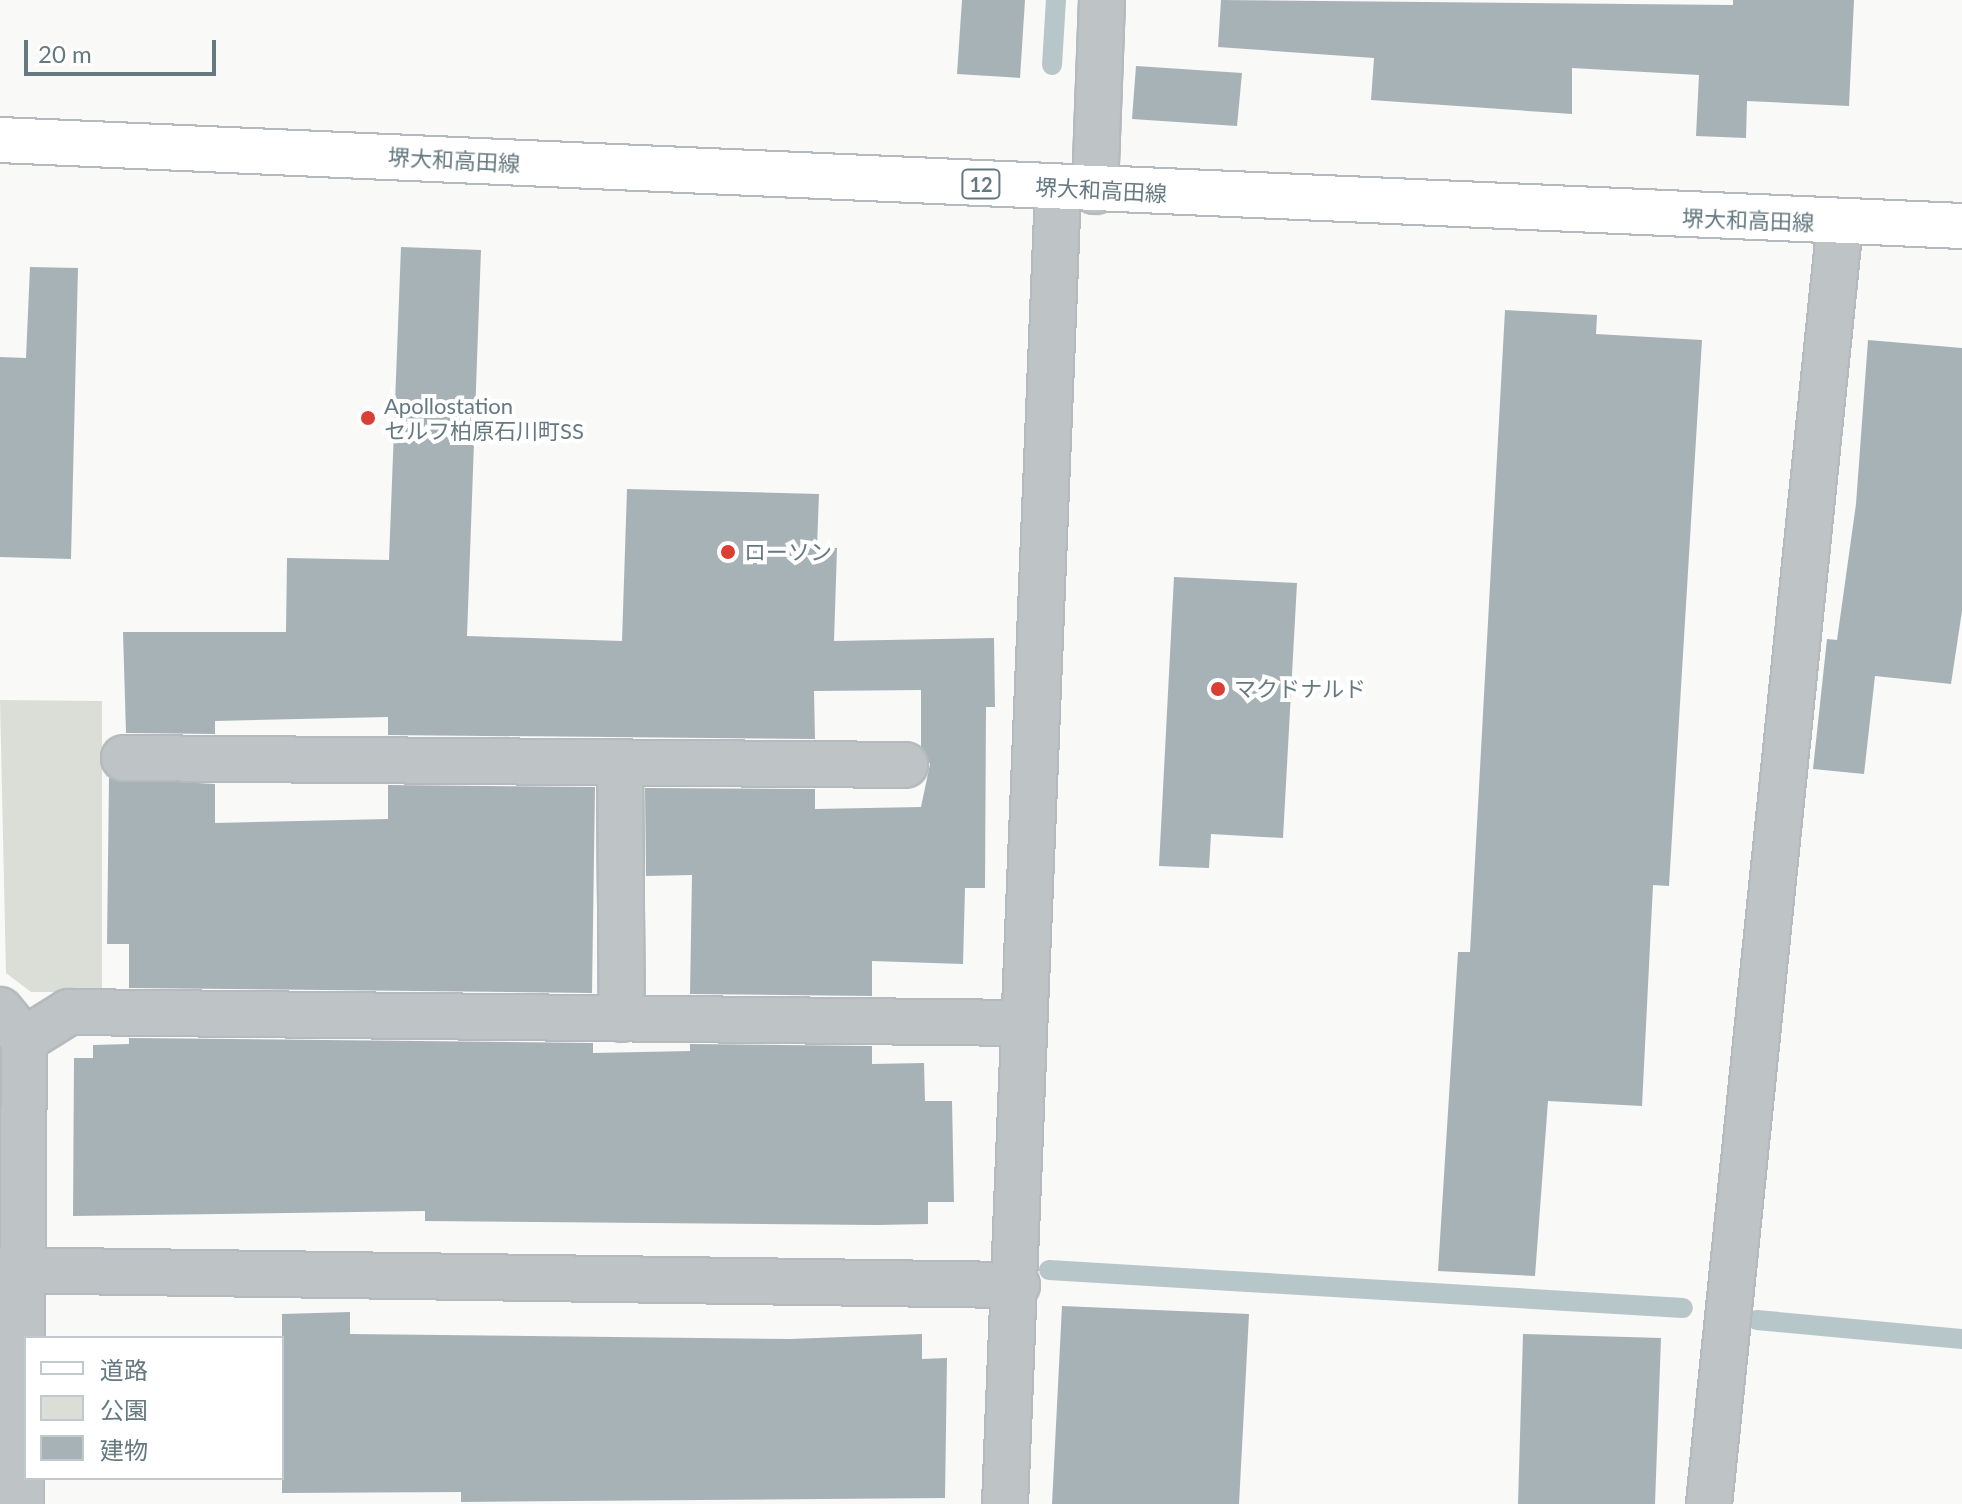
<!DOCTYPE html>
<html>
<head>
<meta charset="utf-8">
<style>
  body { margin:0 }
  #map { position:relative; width:1962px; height:1504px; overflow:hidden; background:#f9f9f7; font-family:Lato,"Noto Sans JP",sans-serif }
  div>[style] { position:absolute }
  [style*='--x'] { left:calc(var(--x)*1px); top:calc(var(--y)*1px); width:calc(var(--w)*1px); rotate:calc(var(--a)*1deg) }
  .green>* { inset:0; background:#daded6 }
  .stream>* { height:20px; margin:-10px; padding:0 10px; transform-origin:10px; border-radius:10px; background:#b7c6c8 }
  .building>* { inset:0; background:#a7b2b6 }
  .roads { filter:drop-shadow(2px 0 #b4babd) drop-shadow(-2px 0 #b4babd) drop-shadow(0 2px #b4babd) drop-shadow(0 -2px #b4babd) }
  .street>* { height:44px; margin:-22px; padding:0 22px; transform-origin:22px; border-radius:22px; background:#bec4c6 }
  .primary>* { height:44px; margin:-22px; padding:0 22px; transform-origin:22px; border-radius:22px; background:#fff }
  .dots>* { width:22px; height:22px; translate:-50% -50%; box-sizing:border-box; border:4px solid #fff; border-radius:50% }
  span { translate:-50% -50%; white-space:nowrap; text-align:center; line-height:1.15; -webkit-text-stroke:8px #fff; paint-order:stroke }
  .shield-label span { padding:2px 6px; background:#fff; border:2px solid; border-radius:6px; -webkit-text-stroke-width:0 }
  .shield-label { font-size:20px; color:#657980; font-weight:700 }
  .street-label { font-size:22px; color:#657980 }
  .poi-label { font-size:22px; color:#657980 }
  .left { translate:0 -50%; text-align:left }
  .legend { position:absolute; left:24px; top:1336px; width:260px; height:144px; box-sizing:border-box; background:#fff; border:2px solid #c1c9cc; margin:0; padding:10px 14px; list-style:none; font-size:24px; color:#657980 }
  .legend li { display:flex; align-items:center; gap:16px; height:40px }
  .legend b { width:40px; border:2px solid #c1c9cc }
  .scale { position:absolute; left:24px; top:40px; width:192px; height:36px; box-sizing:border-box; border:4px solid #657980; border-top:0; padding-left:10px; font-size:24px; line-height:28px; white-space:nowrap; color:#657980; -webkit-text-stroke:6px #fff; paint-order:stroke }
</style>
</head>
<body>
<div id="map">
  <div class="green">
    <div style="clip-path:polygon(0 700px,102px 701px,102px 992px,31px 992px,6px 973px)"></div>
  </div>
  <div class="stream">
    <div style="--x:1052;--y:65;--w:65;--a:-86.5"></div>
    <div style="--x:1049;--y:1270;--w:635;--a:3.43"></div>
    <div style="--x:1757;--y:1320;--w:206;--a:5.3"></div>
  </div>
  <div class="building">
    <div style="clip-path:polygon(962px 0,1025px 0,1020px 78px,957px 74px)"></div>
    <div style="clip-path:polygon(1221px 0,1733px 5px,1733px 0,1854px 0,1849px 106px,1747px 101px,1746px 138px,1696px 136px,1699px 75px,1572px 68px,1572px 114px,1371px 100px,1374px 58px,1218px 47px)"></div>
    <div style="clip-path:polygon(1136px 66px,1242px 73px,1237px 126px,1132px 119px)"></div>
    <div style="clip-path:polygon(401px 247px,481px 250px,467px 636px,622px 641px,627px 489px,819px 494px,817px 547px,837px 548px,834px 641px,994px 638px,995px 707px,986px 707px,985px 888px,965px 888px,963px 964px,872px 961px,872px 996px,690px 994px,692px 875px,646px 876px,645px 788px,815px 789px,815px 809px,921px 807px,930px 764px,921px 747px,921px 690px,814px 691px,815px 739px,388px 735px,388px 717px,215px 721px,215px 734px,126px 733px,123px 632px,286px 632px,287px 558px,389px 560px)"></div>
    <div style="clip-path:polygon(30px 267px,78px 268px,71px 559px,0 557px,0 357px,26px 358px)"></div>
    <div style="clip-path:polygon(1505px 310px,1597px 315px,1596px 334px,1702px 340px,1669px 886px,1653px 885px,1642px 1106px,1548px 1101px,1535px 1276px,1438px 1271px,1458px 952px,1470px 952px)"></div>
    <div style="clip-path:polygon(1868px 340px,1962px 348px,1962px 611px,1951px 684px,1875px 676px,1864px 774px,1813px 769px,1827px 639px,1837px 640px,1856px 504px)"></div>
    <div style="clip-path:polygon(1174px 577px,1297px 583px,1283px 838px,1211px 834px,1209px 868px,1159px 866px)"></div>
    <div style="clip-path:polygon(109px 778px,215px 784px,215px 823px,388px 819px,388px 785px,595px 787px,592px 993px,129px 988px,129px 944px,107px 944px)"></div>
    <div style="clip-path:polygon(129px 1038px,593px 1043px,593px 1053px,690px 1051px,690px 1044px,872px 1046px,872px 1064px,924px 1063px,925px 1101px,952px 1101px,954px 1202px,928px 1202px,928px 1224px,877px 1225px,425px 1221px,425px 1211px,73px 1216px,74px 1058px,93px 1058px,93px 1045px,129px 1044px)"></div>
    <div style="clip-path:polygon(1062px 1306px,1249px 1314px,1239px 1504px,1052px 1504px)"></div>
    <div style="clip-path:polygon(350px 1312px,350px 1334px,790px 1339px,922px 1334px,922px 1359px,947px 1358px,945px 1498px,461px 1502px,461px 1492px,282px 1493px,282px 1314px)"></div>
    <div style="clip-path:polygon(1523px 1334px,1661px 1338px,1655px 1504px,1518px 1504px)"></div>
  </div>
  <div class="roads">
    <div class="street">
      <div style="--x:1095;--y:191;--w:191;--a:-87.9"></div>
      <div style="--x:124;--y:758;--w:781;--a:0.51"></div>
      <div style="--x:620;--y:763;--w:256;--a:89.6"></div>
      <div style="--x:0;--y:1010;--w:38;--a:51"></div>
      <div style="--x:24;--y:1040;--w:464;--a:90.4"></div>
      <div style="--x:24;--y:1040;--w:53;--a:-31.9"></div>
      <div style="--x:69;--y:1012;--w:951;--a:0.66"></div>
      <div style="--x:0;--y:1270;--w:1017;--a:0.85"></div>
      <div style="--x:1005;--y:1504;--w:1317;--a:-87.69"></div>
      <div style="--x:1709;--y:1504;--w:1287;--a:-84.16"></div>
    </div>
    <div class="primary">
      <div style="--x:0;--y:140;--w:1964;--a:2.51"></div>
    </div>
  </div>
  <div class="dots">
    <div style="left:368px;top:418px;background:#db3f34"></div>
    <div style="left:728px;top:552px;background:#db3f34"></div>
    <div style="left:1218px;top:689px;background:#db3f34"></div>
  </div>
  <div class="shield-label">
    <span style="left:981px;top:184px">12</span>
  </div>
  <div class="street-label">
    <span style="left:454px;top:160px;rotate:3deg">堺大和高田線</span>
    <span style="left:1101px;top:190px;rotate:3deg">堺大和高田線</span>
    <span style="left:1748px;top:220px;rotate:2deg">堺大和高田線</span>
  </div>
  <div class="poi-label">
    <span class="left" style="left:384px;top:418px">Apollostation<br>セルフ柏原石川町SS</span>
    <span class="left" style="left:744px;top:552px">ローソン</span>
    <span class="left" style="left:1234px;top:689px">マクドナルド</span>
  </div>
  <ul class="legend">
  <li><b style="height:10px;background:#fff"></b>道路</li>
  <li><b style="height:22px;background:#daded6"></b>公園</li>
  <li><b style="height:22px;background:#a7b2b6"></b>建物</li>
  </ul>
  <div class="scale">20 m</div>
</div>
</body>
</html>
